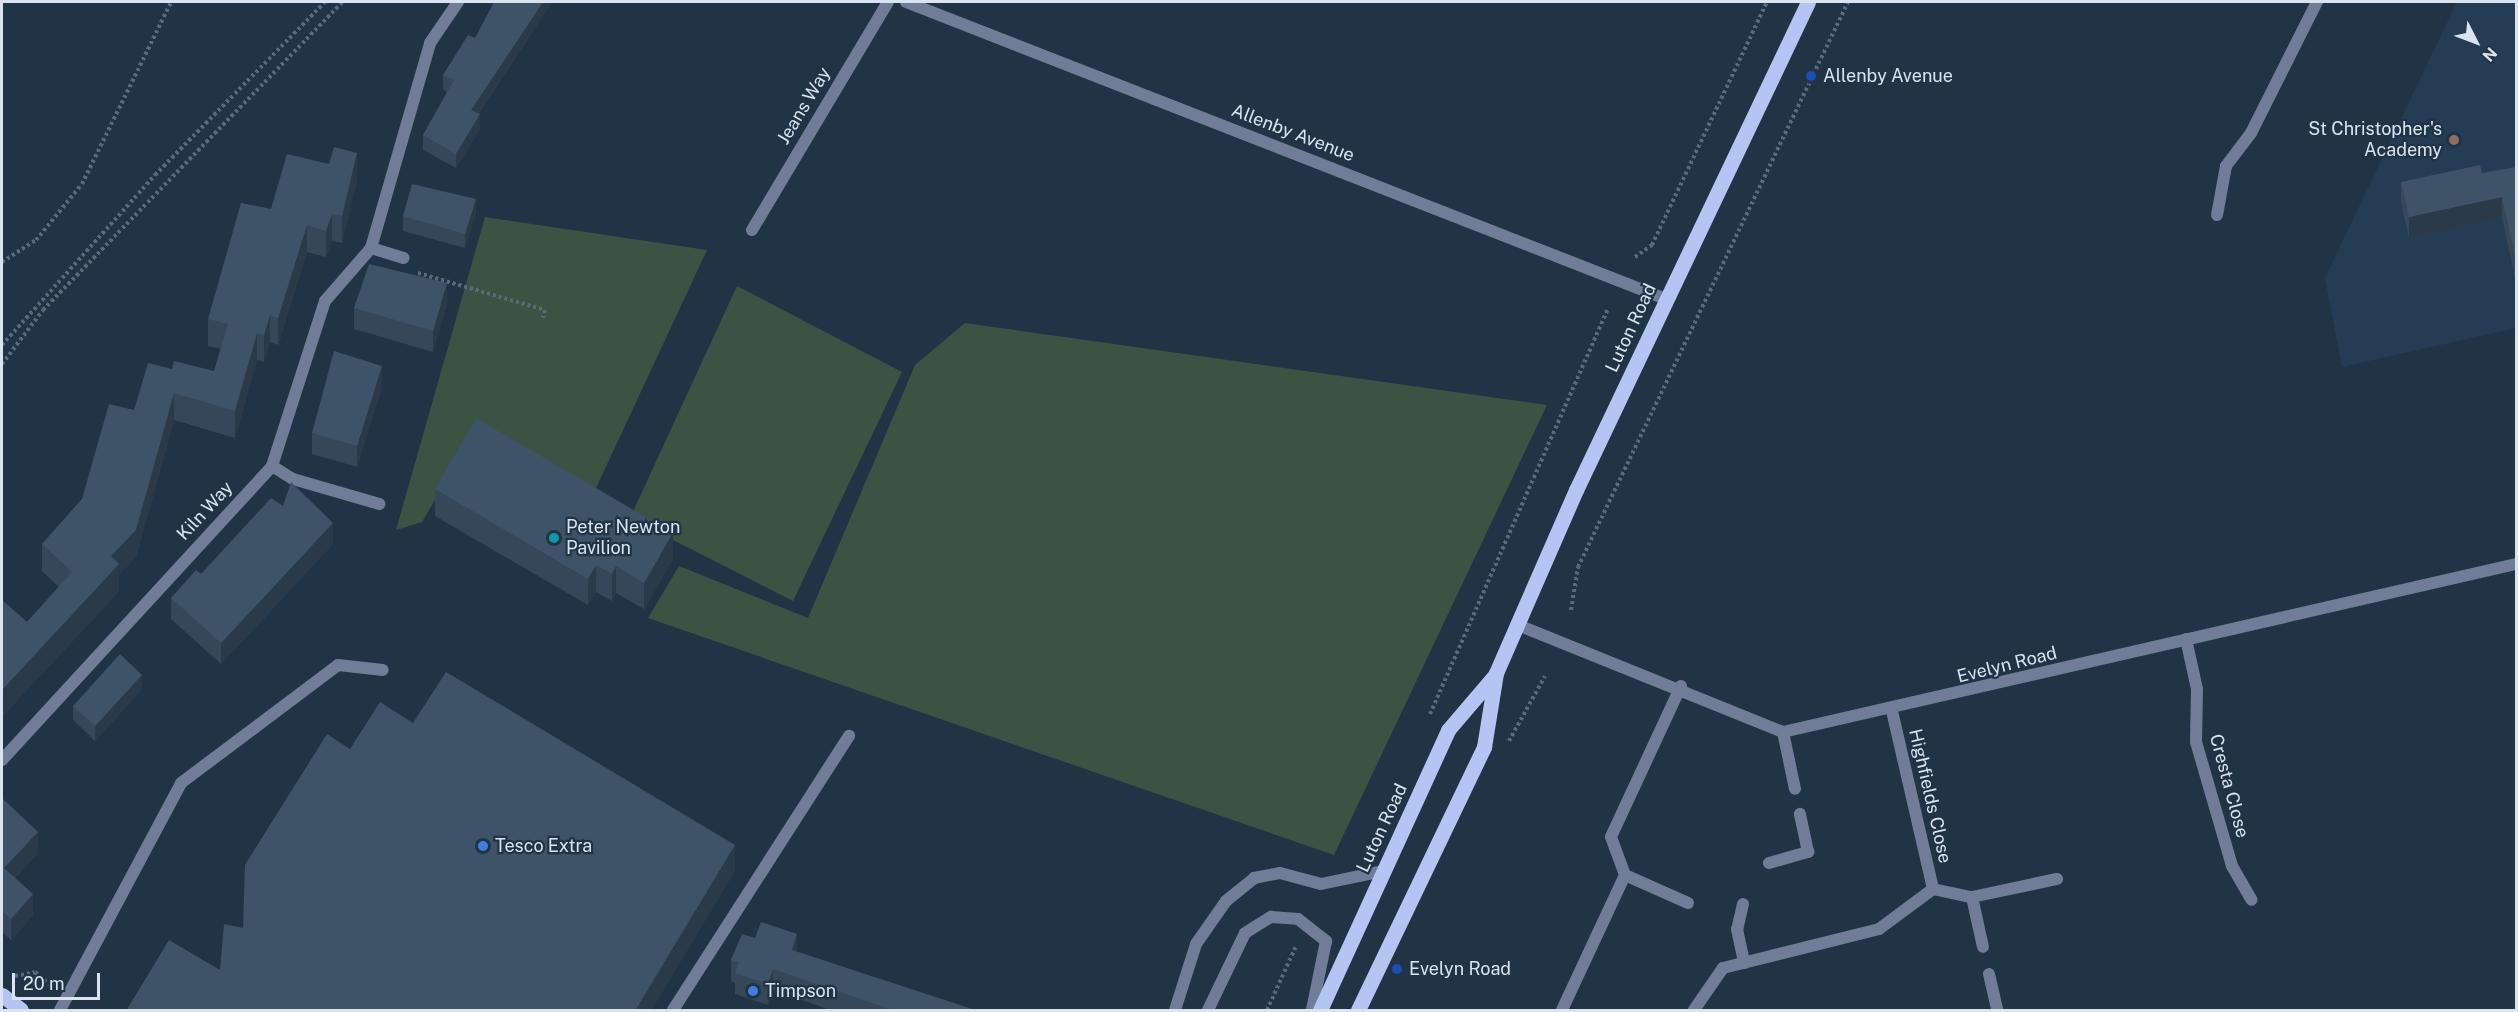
<!DOCTYPE html>
<html>
<head>
<meta charset="utf-8">
<style>
  body { margin:0 }
  #map { position:relative; width:2518px; height:1012px; overflow:hidden; background:#213446; font-family:"Public Sans",sans-serif }
  div>[style] { position:absolute }
  [style*='--x'] { left:calc(var(--x)*1px); top:calc(var(--y)*1px); width:calc(var(--w)*1px); rotate:calc(var(--a)*1deg) }
  .built>* { inset:0; background:#253d54 }
  .green>* { inset:0; background:#3c5243 }
  .path>* { height:4px; margin-top:-2px; transform-origin:0; background:repeating-linear-gradient(90deg,#596a7a 0 3px,transparent 0 6px) }
  .lane>* { height:12px; margin:-6px; padding:0 6px; transform-origin:6px; border-radius:6px; background:#717c98 }
  .street>* { height:12px; margin:-6px; padding:0 6px; transform-origin:6px; border-radius:6px; background:#717c98 }
  .primary>* { height:15px; margin:-7.5px; padding:0 7.5px; transform-origin:7.5px; border-radius:7.5px; background:#b4c5f4 }
  .wall>* { inset:0; background:#354759 }
  .shaded-wall>* { inset:0; background:#2b3a48 }
  .building>* { inset:0; background:#3e5367 }
  .dots>* { width:16px; height:16px; translate:-50% -50%; box-sizing:border-box; border:3px solid #213446; border-radius:50% }
  span { translate:-50% -50%; white-space:nowrap; text-align:center; line-height:1.15; -webkit-text-stroke:4.5px #213446; paint-order:stroke }
  .poi-label { font-size:18px; color:#d9e4f0 }
  .left { translate:0 -50%; text-align:left }
  .right { translate:-100% -50%; text-align:right }
  .street-label { font-size:18px; color:#d9e4f0 }
  .frame { position:absolute; inset:0; border:3px solid #d9e4f0; pointer-events:none }
  .north { position:absolute; left:2446px; top:12px; width:60px; height:60px; -webkit-text-stroke:4px #213446; paint-order:stroke; rotate:132deg; font-size:16px; font-weight:700; line-height:24px; text-align:center; color:#d9e4f0 }
  .north::after { content:''; display:block; margin:auto; width:21px; height:27px; background:#d9e4f0; clip-path:polygon(50% 0,100% 100%,50% 72%,0 100%) }
  .scale { position:absolute; left:12px; top:973px; width:88px; height:27px; box-sizing:border-box; border:3px solid #d9e4f0; border-top:0; padding-left:8px; font-size:18px; line-height:21px; white-space:nowrap; color:#d9e4f0; -webkit-text-stroke:4px #213446; paint-order:stroke }
</style>
</head>
<body>
<div id="map">
  <div class="built">
    <div style="clip-path:polygon(2457px 2px,2516px 2px,2516px 328px,2342px 367px,2325px 278px)"></div>
  </div>
  <div class="green">
    <div style="clip-path:polygon(485px 217px,707px 250px,589px 503px,473px 436px,422px 522px,396px 530px)"></div>
    <div style="clip-path:polygon(737px 286px,902px 372px,793px 601px,630px 518px)"></div>
    <div style="clip-path:polygon(965px 323px,1547px 405px,1334px 855px,648px 618px,679px 566px,808px 618px,915px 365px)"></div>
  </div>
  <div class="path">
    <div style="--x:1635;--y:257;--w:21;--a:-35"></div>
    <div style="--x:1652;--y:245;--w:269;--a:-64.7"></div>
    <div style="--x:2;--y:262;--w:40;--a:-32.9"></div>
    <div style="--x:36;--y:240;--w:72;--a:-50.6"></div>
    <div style="--x:82;--y:184;--w:203;--a:-63.9"></div>
    <div style="--x:418;--y:273;--w:132;--a:16.2"></div>
    <div style="--x:545;--y:310;--w:8;--a:104"></div>
    <div style="--x:2;--y:345;--w:229;--a:-48"></div>
    <div style="--x:155;--y:175;--w:243;--a:-45.5"></div>
    <div style="--x:2;--y:364;--w:68;--a:-52.8"></div>
    <div style="--x:43;--y:310;--w:429;--a:-45.8"></div>
    <div style="--x:1571;--y:610;--w:44;--a:-80.8"></div>
    <div style="--x:1578;--y:567;--w:626;--a:-64.46"></div>
    <div style="--x:1430;--y:714;--w:443;--a:-66.3"></div>
    <div style="--x:1509;--y:741;--w:74;--a:-61"></div>
    <div style="--x:15;--y:976;--w:20;--a:-11"></div>
    <div style="--x:35;--y:972;--w:20;--a:41"></div>
    <div style="--x:1267;--y:1010;--w:70;--a:-65.6"></div>
  </div>
  <div class="lane">
    <div style="--x:272;--y:466;--w:25;--a:32"></div>
    <div style="--x:293;--y:479;--w:90;--a:16.2"></div>
    <div style="--x:1681;--y:686;--w:166;--a:114.9"></div>
    <div style="--x:1611;--y:837;--w:40;--a:69.8"></div>
    <div style="--x:1625;--y:875;--w:69;--a:24"></div>
    <div style="--x:1783;--y:732;--w:58;--a:78.1"></div>
    <div style="--x:1769;--y:863;--w:41;--a:-15.8"></div>
    <div style="--x:1808;--y:852;--w:39;--a:-102"></div>
    <div style="--x:1972;--y:897;--w:51;--a:77.6"></div>
    <div style="--x:1989;--y:974;--w:37;--a:77"></div>
    <div style="--x:60;--y:1010;--w:257;--a:-61.9"></div>
    <div style="--x:181;--y:783;--w:196;--a:-36.9"></div>
    <div style="--x:338;--y:665;--w:45;--a:6.3"></div>
    <div style="--x:673;--y:1010;--w:326;--a:-57.3"></div>
    <div style="--x:1175;--y:1010;--w:69;--a:-72.3"></div>
    <div style="--x:1196;--y:944;--w:52;--a:-55.1"></div>
    <div style="--x:1226;--y:901;--w:36;--a:-39"></div>
    <div style="--x:1254;--y:878;--w:26;--a:-11"></div>
    <div style="--x:1280;--y:873;--w:42;--a:15"></div>
    <div style="--x:1321;--y:884;--w:63;--a:-11.8"></div>
    <div style="--x:1208;--y:1010;--w:85;--a:-64.3"></div>
    <div style="--x:1245;--y:933;--w:31;--a:-32"></div>
    <div style="--x:1271;--y:917;--w:27;--a:4"></div>
    <div style="--x:1298;--y:919;--w:36;--a:38"></div>
    <div style="--x:1326;--y:941;--w:70;--a:101.5"></div>
    <div style="--x:1562;--y:1010;--w:149;--a:-65"></div>
    <div style="--x:1694;--y:1010;--w:51;--a:-55.4"></div>
  </div>
  <div class="street">
    <div style="--x:906;--y:2;--w:816;--a:21.35"></div>
    <div style="--x:2217;--y:215;--w:50;--a:-79.6"></div>
    <div style="--x:2226;--y:166;--w:41;--a:-52.9"></div>
    <div style="--x:2251;--y:133;--w:147;--a:-63.3"></div>
    <div style="--x:752;--y:230;--w:265;--a:-59.2"></div>
    <div style="--x:371;--y:248;--w:34;--a:17"></div>
    <div style="--x:1518;--y:625;--w:286;--a:22"></div>
    <div style="--x:1783;--y:732;--w:752;--a:-12.91"></div>
    <div style="--x:2186;--y:639;--w:51;--a:77.6"></div>
    <div style="--x:2197;--y:689;--w:53;--a:91.1"></div>
    <div style="--x:2196;--y:742;--w:129;--a:73.8"></div>
    <div style="--x:2232;--y:866;--w:39;--a:60"></div>
    <div style="--x:1892;--y:711;--w:183;--a:77"></div>
    <div style="--x:2;--y:760;--w:399;--a:-47.4"></div>
    <div style="--x:272;--y:466;--w:173;--a:-72.2"></div>
    <div style="--x:325;--y:301;--w:70;--a:-49"></div>
    <div style="--x:371;--y:248;--w:213;--a:-73.9"></div>
    <div style="--x:430;--y:43;--w:50;--a:-55.7"></div>
    <div style="--x:1743;--y:904;--w:26;--a:103"></div>
    <div style="--x:1737;--y:929;--w:35;--a:78"></div>
    <div style="--x:1723;--y:968;--w:161;--a:-14"></div>
    <div style="--x:1879;--y:929;--w:67;--a:-36.5"></div>
    <div style="--x:1933;--y:889;--w:40;--a:12"></div>
    <div style="--x:1972;--y:897;--w:87;--a:-12"></div>
  </div>
  <div class="primary">
    <div style="--x:2;--y:995;--w:24;--a:38"></div>
    <div style="--x:1320;--y:1010;--w:308;--a:-65.4"></div>
    <div style="--x:1448;--y:730;--w:72;--a:-49.5"></div>
    <div style="--x:1358;--y:1010;--w:292;--a:-64.4"></div>
    <div style="--x:1484;--y:747;--w:75;--a:-80.8"></div>
    <div style="--x:1496;--y:673;--w:200;--a:-66.4"></div>
    <div style="--x:1576;--y:490;--w:540;--a:-64.57"></div>
  </div>
  <div class="wall">
    <div style="clip-path:polygon(552px 2px,479px 113px,480px 129px,456px 168px,423px 150px,423px 135px,447px 92px,443px 89px,443px 75px,475px 38px)"></div>
    <div style="clip-path:polygon(2517px 167px,2515px 278px,2502px 218px,2409px 238px,2401px 203px,2401px 182px,2482px 173px)"></div>
    <div style="clip-path:polygon(357px 180px,342px 243px,332px 241px,326px 257px,307px 252px,278px 345px,270px 342px,264px 362px,257px 360px,235px 438px,174px 420px,136px 557px,119px 575px,119px 591px,2px 717px,2px 600px,27px 622px,59px 587px,42px 571px,42px 544px,82px 499px,134px 410px,214px 371px,221px 349px,208px 346px,208px 319px,271px 209px)"></div>
    <div style="clip-path:polygon(476px 213px,465px 248px,403px 231px,403px 216px)"></div>
    <div style="clip-path:polygon(447px 304px,433px 352px,354px 329px,354px 308px)"></div>
    <div style="clip-path:polygon(382px 387px,357px 467px,312px 454px,312px 433px)"></div>
    <div style="clip-path:polygon(435px 489px,673px 559px,644px 609px,616px 593px,612px 601px,596px 592px,588px 605px,435px 516px)"></div>
    <div style="clip-path:polygon(333px 544px,221px 664px,171px 619px,171px 598px,201px 574px)"></div>
    <div style="clip-path:polygon(142px 689px,95px 741px,73px 720px,73px 706px)"></div>
    <div style="clip-path:polygon(2px 798px,38px 853px,15px 878px,33px 915px,11px 940px,2px 932px)"></div>
    <div style="clip-path:polygon(797px 952px,978px 1011px,833px 1011px,773px 990px,768px 1005px,735px 994px,735px 983px,731px 981px,731px 960px)"></div>
  </div>
  <div class="shaded-wall">
    <div style="clip-path:polygon(543px 2px,552px 2px,471px 124px,471px 110px)"></div>
    <div style="clip-path:polygon(480px 114px,480px 129px,456px 168px,456px 154px)"></div>
    <div style="clip-path:polygon(357px 153px,357px 180px,342px 243px,342px 216px)"></div>
    <div style="clip-path:polygon(2502px 197px,2502px 218px,2409px 238px,2409px 217px)"></div>
    <div style="clip-path:polygon(476px 199px,476px 213px,465px 248px,465px 234px)"></div>
    <div style="clip-path:polygon(332px 214px,332px 241px,326px 257px,326px 231px)"></div>
    <div style="clip-path:polygon(307px 225px,307px 252px,278px 345px,278px 318px)"></div>
    <div style="clip-path:polygon(2515px 257px,2517px 257px,2517px 278px,2515px 278px)"></div>
    <div style="clip-path:polygon(447px 283px,447px 304px,433px 352px,433px 331px)"></div>
    <div style="clip-path:polygon(270px 315px,270px 342px,264px 362px,264px 335px)"></div>
    <div style="clip-path:polygon(257px 333px,257px 360px,235px 438px,235px 411px)"></div>
    <div style="clip-path:polygon(382px 366px,382px 387px,357px 467px,357px 446px)"></div>
    <div style="clip-path:polygon(174px 393px,174px 420px,136px 557px,119px 575px,119px 591px,2px 717px,2px 690px,111px 556px)"></div>
    <div style="clip-path:polygon(333px 523px,333px 544px,221px 664px,221px 643px)"></div>
    <div style="clip-path:polygon(673px 533px,673px 559px,644px 609px,644px 583px)"></div>
    <div style="clip-path:polygon(596px 565px,596px 592px,588px 605px,588px 579px)"></div>
    <div style="clip-path:polygon(616px 566px,616px 593px,612px 601px,612px 574px)"></div>
    <div style="clip-path:polygon(142px 675px,142px 689px,95px 741px,95px 726px)"></div>
    <div style="clip-path:polygon(38px 832px,38px 853px,4px 889px,4px 868px)"></div>
    <div style="clip-path:polygon(735px 845px,735px 871px,651px 1011px,635px 1011px)"></div>
    <div style="clip-path:polygon(33px 894px,33px 915px,11px 940px,11px 919px)"></div>
    <div style="clip-path:polygon(797px 934px,797px 955px,792px 950px)"></div>
    <div style="clip-path:polygon(773px 969px,773px 990px,768px 1005px,768px 984px)"></div>
  </div>
  <div class="building">
    <div style="clip-path:polygon(494px 2px,543px 2px,471px 110px,480px 114px,456px 154px,423px 135px,454px 80px,443px 75px,468px 35px,475px 38px)"></div>
    <div style="clip-path:polygon(334px 147px,357px 153px,342px 216px,332px 214px,326px 231px,307px 225px,278px 318px,270px 315px,264px 335px,257px 333px,235px 411px,174px 393px,136px 530px,111px 556px,119px 564px,2px 690px,2px 600px,27px 622px,72px 572px,42px 544px,82px 499px,109px 404px,134px 410px,148px 363px,172px 369px,174px 361px,214px 371px,228px 324px,208px 319px,241px 203px,271px 209px,287px 154px,329px 164px)"></div>
    <div style="clip-path:polygon(2480px 165px,2482px 173px,2517px 167px,2517px 257px,2515px 257px,2502px 197px,2409px 217px,2401px 182px)"></div>
    <div style="clip-path:polygon(412px 184px,476px 199px,465px 234px,403px 216px)"></div>
    <div style="clip-path:polygon(369px 264px,447px 283px,433px 331px,354px 308px)"></div>
    <div style="clip-path:polygon(334px 351px,382px 366px,357px 446px,312px 433px)"></div>
    <div style="clip-path:polygon(476px 418px,673px 533px,644px 583px,616px 566px,612px 574px,596px 565px,588px 579px,435px 489px)"></div>
    <div style="clip-path:polygon(291px 482px,333px 523px,221px 643px,171px 598px,196px 570px,201px 574px,271px 498px,283px 506px)"></div>
    <div style="clip-path:polygon(120px 654px,142px 675px,95px 726px,73px 706px)"></div>
    <div style="clip-path:polygon(446px 672px,735px 845px,635px 1011px,126px 1011px,169px 940px,220px 970px,224px 924px,243px 928px,245px 865px,327px 734px,350px 749px,380px 702px,413px 723px)"></div>
    <div style="clip-path:polygon(2px 798px,38px 832px,4px 868px,33px 894px,11px 919px,2px 911px)"></div>
    <div style="clip-path:polygon(761px 922px,797px 934px,792px 950px,978px 1011px,895px 1011px,773px 969px,768px 984px,735px 973px,739px 962px,731px 960px,742px 934px,755px 938px)"></div>
  </div>
  <div class="dots">
    <div style="left:1811px;top:76px;background:#1a4fb4"></div>
    <div style="left:2454px;top:140px;background:#8d6e63"></div>
    <div style="left:554px;top:538px;background:#0f9aa8"></div>
    <div style="left:483px;top:846px;background:#3f7fe0"></div>
    <div style="left:1397px;top:969px;background:#1a4fb4"></div>
    <div style="left:753px;top:991px;background:#3f7fe0"></div>
  </div>
  <div class="poi-label">
    <span class="left" style="left:1823px;top:76px">Allenby Avenue</span>
    <span class="right" style="left:2442px;top:140px">St Christopher's<br>Academy</span>
    <span class="left" style="left:566px;top:538px">Peter Newton<br>Pavilion</span>
    <span class="left" style="left:495px;top:846px">Tesco Extra</span>
    <span class="left" style="left:1409px;top:969px">Evelyn Road</span>
    <span class="left" style="left:765px;top:991px">Timpson</span>
  </div>
  <div class="street-label">
    <span style="left:804px;top:106px;rotate:-59deg">Jeans Way</span>
    <span style="left:1293px;top:133px;rotate:21deg">Allenby Avenue</span>
    <span style="left:1631px;top:328px;rotate:-65deg">Luton Road</span>
    <span style="left:205px;top:511px;rotate:-47deg">Kiln Way</span>
    <span style="left:2007px;top:665px;rotate:-14deg">Evelyn Road</span>
    <span style="left:2229px;top:786px;rotate:75deg">Cresta Close</span>
    <span style="left:1930px;top:796px;rotate:77deg">Highfields Close</span>
    <span style="left:1382px;top:828px;rotate:-65deg">Luton Road</span>
  </div>
  <div class="frame"></div>
  <div class="north">N</div>
  <div class="scale">20 m</div>
</div>
</body>
</html>
